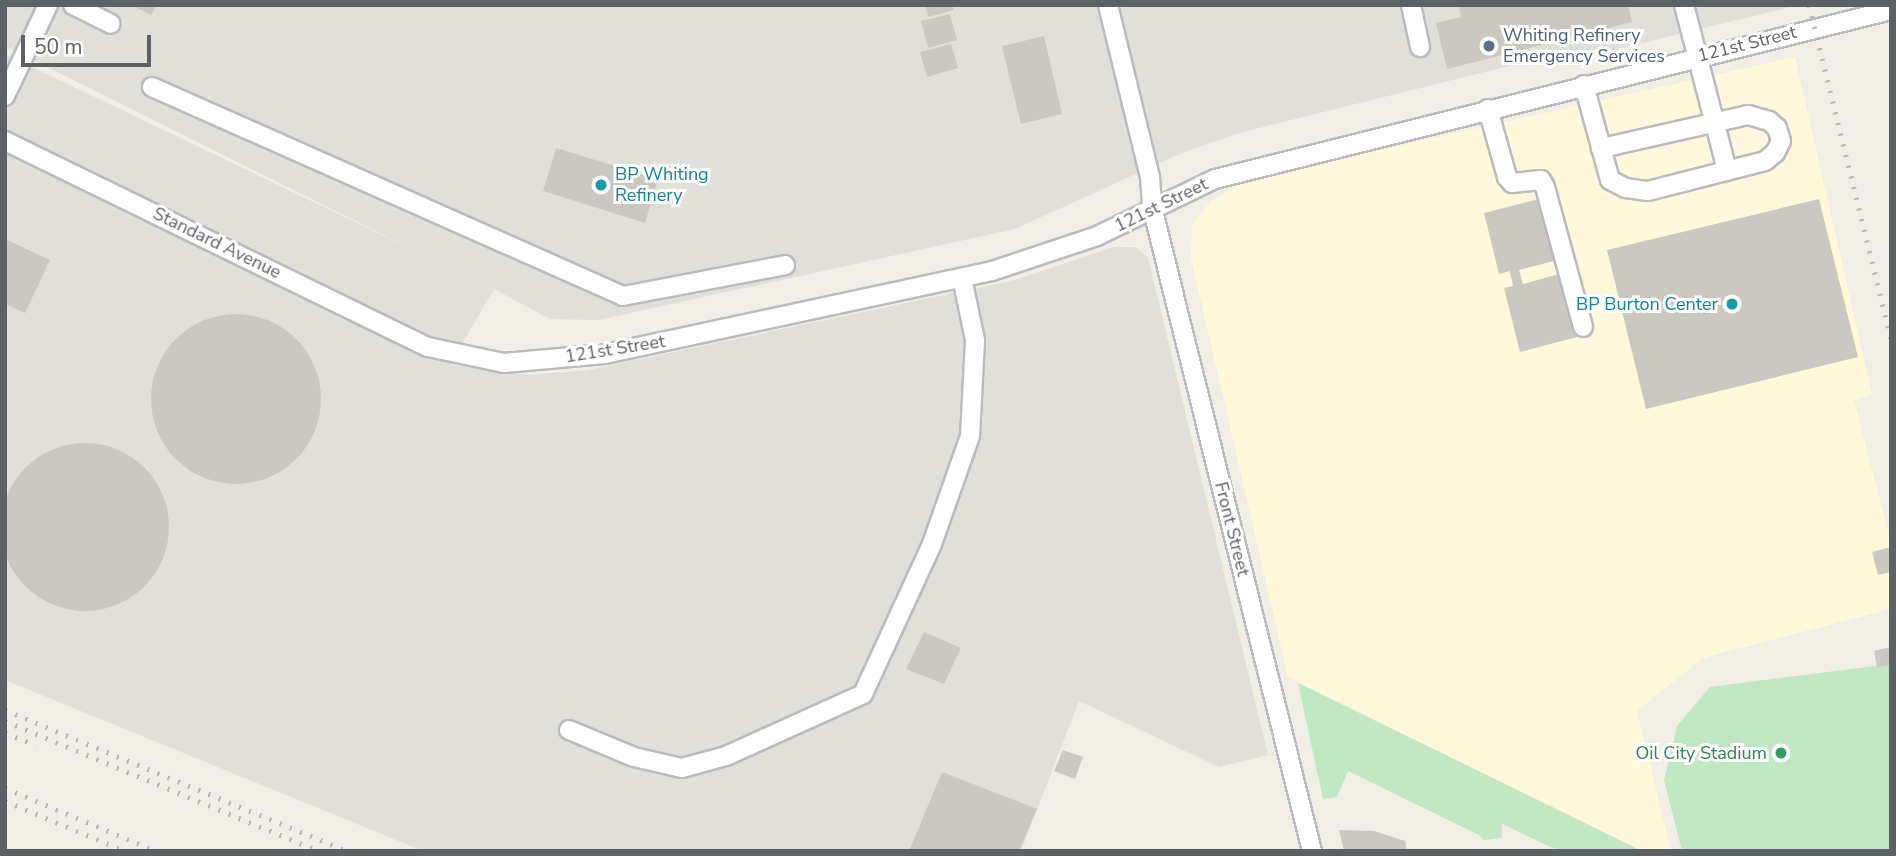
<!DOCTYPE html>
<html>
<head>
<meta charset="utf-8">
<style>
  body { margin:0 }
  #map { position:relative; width:1896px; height:856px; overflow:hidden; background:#f0eee5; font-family:"Nunito Sans",sans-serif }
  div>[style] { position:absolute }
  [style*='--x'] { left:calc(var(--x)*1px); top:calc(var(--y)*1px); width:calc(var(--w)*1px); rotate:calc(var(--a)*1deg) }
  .commercial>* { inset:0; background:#fff8db }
  .industrial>* { inset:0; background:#e1dfd9 }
  .green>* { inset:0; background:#c1e8c2 }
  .building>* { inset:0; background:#cbc8c2 }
  .round { border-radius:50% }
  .roads { filter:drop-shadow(2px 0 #b8bbbf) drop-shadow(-2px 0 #b8bbbf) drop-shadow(0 2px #b8bbbf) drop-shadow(0 -2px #b8bbbf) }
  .minor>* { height:18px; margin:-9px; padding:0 9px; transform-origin:9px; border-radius:9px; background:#fff }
  .rail>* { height:5px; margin-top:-2.5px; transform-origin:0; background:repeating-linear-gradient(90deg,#b6b7b7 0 2px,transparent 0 11px) }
  .dots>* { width:19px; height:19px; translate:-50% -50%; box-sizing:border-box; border:4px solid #fff; border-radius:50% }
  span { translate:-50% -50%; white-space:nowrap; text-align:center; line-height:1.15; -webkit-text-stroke:6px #fff; paint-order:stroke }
  .service-label { font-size:18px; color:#4e5e75 }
  .left { translate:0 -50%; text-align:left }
  .street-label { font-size:18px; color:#5d6166 }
  .culture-label { font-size:18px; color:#0d838f }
  .right { translate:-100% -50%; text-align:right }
  .leisure-label { font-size:18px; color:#27864d }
  .frame { position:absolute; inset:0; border:7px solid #5d6166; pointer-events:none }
  .scale { position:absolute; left:21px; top:35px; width:130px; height:32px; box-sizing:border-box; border:4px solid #5d6166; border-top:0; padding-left:9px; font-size:21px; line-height:24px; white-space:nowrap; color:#5d6166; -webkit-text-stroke:5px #fff; paint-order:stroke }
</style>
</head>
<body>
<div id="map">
  <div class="commercial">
    <div style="clip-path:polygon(1795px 57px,1872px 394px,1854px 400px,1891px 543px,1891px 609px,1703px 658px,1637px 711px,1671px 851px,1642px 851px,1288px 677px,1191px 259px,1192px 226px,1211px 201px,1250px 179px)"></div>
  </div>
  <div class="industrial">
    <div style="clip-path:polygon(5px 5px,1799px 5px,1544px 67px,1541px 58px,1239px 133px,1182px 153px,1015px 229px,598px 320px,550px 319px,494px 289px,450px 365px,529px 375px,588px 370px,1015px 280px,1113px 247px,1135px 247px,1148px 258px,1268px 755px,1219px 767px,1079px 701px,1021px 851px,423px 851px,5px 680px,5px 54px,420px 253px,5px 46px)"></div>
  </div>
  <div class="green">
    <div style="clip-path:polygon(1891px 664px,1891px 851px,1682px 851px,1664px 780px,1677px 726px,1710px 687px)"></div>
    <div style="clip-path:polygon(1298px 683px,1642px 851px,1559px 851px,1502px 824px,1502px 838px,1484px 840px,1479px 835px,1348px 771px,1337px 797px,1323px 799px)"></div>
  </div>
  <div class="building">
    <div style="clip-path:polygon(131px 5px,157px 5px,151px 15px)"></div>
    <div style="clip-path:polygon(925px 5px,952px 5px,954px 10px,928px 17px)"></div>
    <div style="clip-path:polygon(1465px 5px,1628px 5px,1632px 22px,1447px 69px,1436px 23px,1461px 17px,1459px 7px)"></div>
    <div style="clip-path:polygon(950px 14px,957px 40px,928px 48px,921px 21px)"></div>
    <div style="clip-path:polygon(1044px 36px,1062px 114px,1021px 124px,1002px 46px)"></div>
    <div style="clip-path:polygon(951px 44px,958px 68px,927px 77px,920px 52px)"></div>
    <div style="clip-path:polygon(556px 148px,658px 179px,645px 223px,543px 191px)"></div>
    <div style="clip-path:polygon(1543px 198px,1558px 260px,1519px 270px,1523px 284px,1563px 273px,1577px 337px,1520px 352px,1504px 288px,1513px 286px,1510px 271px,1499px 274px,1484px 213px)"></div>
    <div style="clip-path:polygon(1819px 199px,1858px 357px,1646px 409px,1607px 250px)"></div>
    <div style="clip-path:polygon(5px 239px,50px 260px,25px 313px,5px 304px)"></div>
    <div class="round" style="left:151px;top:314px;width:170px;height:170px"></div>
    <div class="round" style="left:1px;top:443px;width:168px;height:168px"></div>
    <div style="clip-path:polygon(1891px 547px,1891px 572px,1878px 575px,1872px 552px)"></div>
    <div style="clip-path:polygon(924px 632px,961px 648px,944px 684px,906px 669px)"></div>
    <div style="clip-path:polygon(1891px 647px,1891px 665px,1877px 667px,1874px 651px)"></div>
    <div style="clip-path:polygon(1063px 750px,1083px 757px,1075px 779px,1054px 771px)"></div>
    <div style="clip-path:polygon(942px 772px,1037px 809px,1019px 851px,909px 851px)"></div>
    <div style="clip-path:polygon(1339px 830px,1374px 831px,1405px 841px,1407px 851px,1344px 851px)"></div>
  </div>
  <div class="roads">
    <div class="minor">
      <div style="--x:73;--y:5;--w:42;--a:26.6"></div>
      <div style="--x:1108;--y:5;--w:177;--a:76.3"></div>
      <div style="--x:1150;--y:177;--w:30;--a:86"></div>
      <div style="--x:1152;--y:207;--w:664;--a:76.05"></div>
      <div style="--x:1411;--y:5;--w:43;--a:77.9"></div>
      <div style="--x:1684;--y:5;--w:171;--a:75.4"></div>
      <div style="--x:1584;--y:85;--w:98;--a:74.7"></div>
      <div style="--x:1610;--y:180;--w:18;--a:27"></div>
      <div style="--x:1626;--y:188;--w:22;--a:8"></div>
      <div style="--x:1648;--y:191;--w:121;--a:-14.4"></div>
      <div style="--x:1765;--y:161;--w:13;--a:-39"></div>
      <div style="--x:1775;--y:153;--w:13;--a:-63"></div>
      <div style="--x:1781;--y:141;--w:14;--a:-107"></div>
      <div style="--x:1777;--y:128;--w:11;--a:-139"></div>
      <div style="--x:1769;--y:121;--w:22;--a:-164"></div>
      <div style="--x:1748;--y:115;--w:151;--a:167.3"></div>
      <div style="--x:152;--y:87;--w:515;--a:23.93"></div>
      <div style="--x:623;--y:296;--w:165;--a:-10.8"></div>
      <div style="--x:5;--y:96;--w:101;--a:-64.7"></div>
      <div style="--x:1488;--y:109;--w:71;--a:74.4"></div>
      <div style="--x:1507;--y:177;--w:8;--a:50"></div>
      <div style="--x:1512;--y:183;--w:29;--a:-6"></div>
      <div style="--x:1541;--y:180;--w:8;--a:60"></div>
      <div style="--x:1545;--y:187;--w:145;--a:74.8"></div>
      <div style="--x:5;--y:141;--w:470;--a:26"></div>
      <div style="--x:428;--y:347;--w:78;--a:11.9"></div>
      <div style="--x:504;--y:363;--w:101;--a:-5.1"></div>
      <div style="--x:605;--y:354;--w:396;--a:-12.1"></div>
      <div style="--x:992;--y:271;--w:111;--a:-18.4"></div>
      <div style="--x:1097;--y:236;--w:131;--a:-25.8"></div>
      <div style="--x:1215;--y:179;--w:697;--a:-14.04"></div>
      <div style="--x:569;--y:730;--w:70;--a:22.6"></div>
      <div style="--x:634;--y:757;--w:49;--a:12.9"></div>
      <div style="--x:682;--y:768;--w:46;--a:-15.3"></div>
      <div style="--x:726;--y:756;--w:150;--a:-24.3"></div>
      <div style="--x:863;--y:694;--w:165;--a:-65.3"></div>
      <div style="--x:932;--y:544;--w:114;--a:-70.6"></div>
      <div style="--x:970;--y:436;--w:96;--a:-87"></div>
      <div style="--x:975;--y:340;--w:63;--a:-101.8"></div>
    </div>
  </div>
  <div class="rail">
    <div style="--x:1809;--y:5;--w:344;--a:76.2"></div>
    <div style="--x:5;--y:710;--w:370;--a:22.4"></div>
    <div style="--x:5;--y:721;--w:340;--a:22.5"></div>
    <div style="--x:5;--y:733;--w:33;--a:21"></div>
    <div style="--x:5;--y:788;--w:164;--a:22.6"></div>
    <div style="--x:5;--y:801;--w:130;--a:22.6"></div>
  </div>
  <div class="dots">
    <div style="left:1489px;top:46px;background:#5c6f8a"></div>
    <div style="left:601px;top:185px;background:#0f9aa8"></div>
    <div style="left:1732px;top:304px;background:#0f9aa8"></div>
    <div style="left:1781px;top:753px;background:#2e9e5b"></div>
  </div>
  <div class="service-label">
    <span class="left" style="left:1503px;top:46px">Whiting Refinery<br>Emergency Services</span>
  </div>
  <div class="street-label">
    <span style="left:1747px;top:44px;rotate:-14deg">121st Street</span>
    <span style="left:1161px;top:205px;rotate:-26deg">121st Street</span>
    <span style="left:217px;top:243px;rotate:26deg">Standard Avenue</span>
    <span style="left:615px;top:349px;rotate:-9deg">121st Street</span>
    <span style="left:1232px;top:529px;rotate:76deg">Front Street</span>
  </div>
  <div class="culture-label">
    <span class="left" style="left:615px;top:185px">BP Whiting<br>Refinery</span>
    <span class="right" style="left:1718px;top:304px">BP Burton Center</span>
  </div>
  <div class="leisure-label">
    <span class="right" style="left:1767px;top:753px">Oil City Stadium</span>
  </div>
  <div class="frame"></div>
  <div class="scale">50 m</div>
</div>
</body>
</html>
